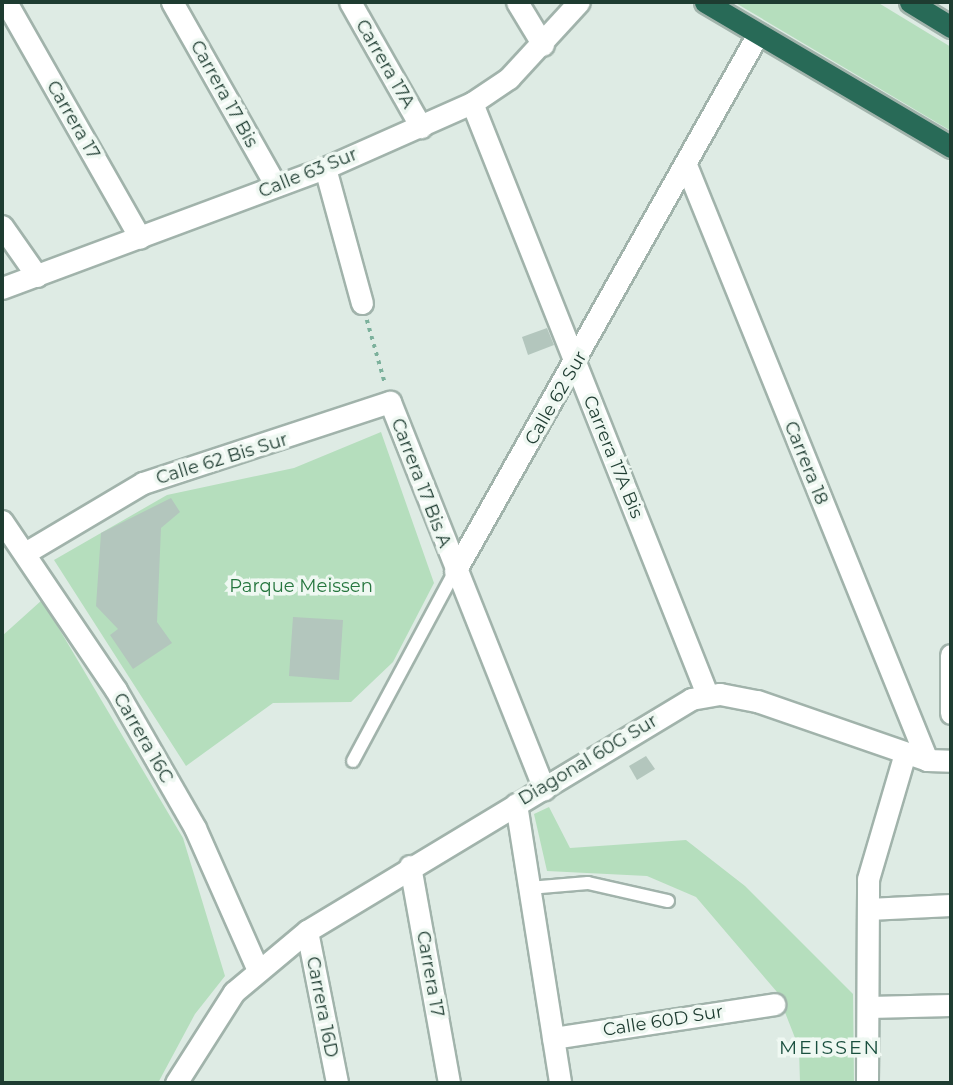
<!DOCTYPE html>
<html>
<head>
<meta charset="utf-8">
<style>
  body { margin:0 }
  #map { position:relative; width:953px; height:1085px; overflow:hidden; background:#deebe4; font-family:Montserrat,sans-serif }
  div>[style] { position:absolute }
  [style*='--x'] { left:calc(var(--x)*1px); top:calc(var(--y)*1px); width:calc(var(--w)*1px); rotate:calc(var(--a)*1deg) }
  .green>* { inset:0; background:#b5debd }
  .building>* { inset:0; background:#b3c6bd }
  .path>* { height:3.5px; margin-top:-1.75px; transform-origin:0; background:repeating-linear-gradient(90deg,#7cb19c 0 3.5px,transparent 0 8.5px) }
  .roads { filter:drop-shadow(2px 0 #a1b3ab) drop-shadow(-2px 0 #a1b3ab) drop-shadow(0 2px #a1b3ab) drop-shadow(0 -2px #a1b3ab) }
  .lane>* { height:12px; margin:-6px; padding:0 6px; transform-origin:6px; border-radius:6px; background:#fff }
  .street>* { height:21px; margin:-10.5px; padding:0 10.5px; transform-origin:10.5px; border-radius:10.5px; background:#fff }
  .secondary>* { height:21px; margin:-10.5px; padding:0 10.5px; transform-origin:10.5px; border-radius:10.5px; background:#fff }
  .highway>* { height:21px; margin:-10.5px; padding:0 10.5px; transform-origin:10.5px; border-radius:10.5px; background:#286a57 }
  span { translate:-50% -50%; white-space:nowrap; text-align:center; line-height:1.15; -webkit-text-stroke:7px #eff8f2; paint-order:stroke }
  .street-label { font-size:18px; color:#1e3c31 }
  .park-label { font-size:18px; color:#25763e }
  .neighbourhood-label { font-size:19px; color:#194f3e; letter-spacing:2px }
  .frame { position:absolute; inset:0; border:4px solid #1e3c31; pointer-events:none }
</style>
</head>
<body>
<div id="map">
  <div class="green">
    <div style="clip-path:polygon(734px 2px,877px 2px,951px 47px,951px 131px)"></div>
    <div style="clip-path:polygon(381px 432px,434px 583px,393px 662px,351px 702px,273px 703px,186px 766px,54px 560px,167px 495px,294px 468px)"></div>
    <div style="clip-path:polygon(42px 600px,183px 838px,225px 976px,195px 1014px,158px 1083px,2px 1083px,2px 636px)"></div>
    <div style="clip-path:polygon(549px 807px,570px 848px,686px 840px,745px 886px,853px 994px,854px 1083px,800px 1083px,799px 1048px,777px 992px,696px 897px,647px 876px,547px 871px,534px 814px)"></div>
  </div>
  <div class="building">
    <div style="clip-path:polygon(547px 328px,554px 345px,528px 355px,522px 337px)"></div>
    <div style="clip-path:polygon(171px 498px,180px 512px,161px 528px,157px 622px,172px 643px,133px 669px,110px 635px,118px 629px,96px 606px,101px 533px)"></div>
    <div style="clip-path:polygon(293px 617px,343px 620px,339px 680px,289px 676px)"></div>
    <div style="clip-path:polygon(646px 756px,655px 769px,637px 780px,629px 766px)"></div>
  </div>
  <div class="path">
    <div style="--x:367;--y:320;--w:66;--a:74.1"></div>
  </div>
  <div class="roads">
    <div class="lane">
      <div style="--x:353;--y:761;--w:216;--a:-61.8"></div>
      <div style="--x:529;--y:888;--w:59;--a:-4.8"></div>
      <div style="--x:588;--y:883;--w:82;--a:12.7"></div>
    </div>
    <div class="street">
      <div style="--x:6;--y:2;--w:271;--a:60.4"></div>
      <div style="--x:172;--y:2;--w:211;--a:60.5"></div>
      <div style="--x:350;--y:2;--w:144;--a:60.4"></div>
      <div style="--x:517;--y:2;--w:50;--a:58.8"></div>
      <div style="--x:472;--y:103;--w:636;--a:68.32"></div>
      <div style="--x:686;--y:165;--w:642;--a:67.95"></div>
      <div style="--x:325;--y:168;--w:140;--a:74.7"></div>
      <div style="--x:2;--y:226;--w:61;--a:55"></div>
      <div style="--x:2;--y:288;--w:345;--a:-20.4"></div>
      <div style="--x:325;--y:168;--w:161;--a:-23.9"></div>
      <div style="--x:472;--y:103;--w:45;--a:-34"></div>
      <div style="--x:509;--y:78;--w:103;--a:-47.4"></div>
      <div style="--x:2;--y:521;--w:204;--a:56"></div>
      <div style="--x:116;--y:690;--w:159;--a:60.2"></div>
      <div style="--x:195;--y:828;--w:155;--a:66.1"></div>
      <div style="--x:25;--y:553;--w:137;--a:-30.7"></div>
      <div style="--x:143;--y:483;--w:260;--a:-18.2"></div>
      <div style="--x:390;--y:402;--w:417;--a:68.3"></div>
      <div style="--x:455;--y:571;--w:617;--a:-60.57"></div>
      <div style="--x:951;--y:655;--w:58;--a:90"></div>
      <div style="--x:516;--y:804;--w:282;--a:81"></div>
      <div style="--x:410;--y:866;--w:220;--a:79.8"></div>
      <div style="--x:868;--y:909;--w:83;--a:-2.8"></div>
      <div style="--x:307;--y:931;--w:155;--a:78.8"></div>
      <div style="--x:869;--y:1007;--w:82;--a:-1.4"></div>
      <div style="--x:553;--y:1038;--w:224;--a:-8.7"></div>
      <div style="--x:867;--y:1083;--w:204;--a:-89.7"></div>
      <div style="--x:868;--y:879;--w:131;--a:-73.6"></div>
    </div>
    <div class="secondary">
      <div style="--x:176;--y:1083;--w:108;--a:-57.5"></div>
      <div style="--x:234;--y:992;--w:95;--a:-39.9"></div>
      <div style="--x:307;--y:931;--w:449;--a:-31.1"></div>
      <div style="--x:691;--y:699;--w:29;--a:-10"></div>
      <div style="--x:720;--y:694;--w:38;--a:11"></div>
      <div style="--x:757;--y:701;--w:180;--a:19.1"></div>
      <div style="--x:927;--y:760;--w:24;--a:2"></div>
    </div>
    <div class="highway">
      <div style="--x:705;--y:2;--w:286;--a:30.5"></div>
      <div style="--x:910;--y:2;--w:48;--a:31.4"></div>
    </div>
  </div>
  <div class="street-label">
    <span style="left:385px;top:64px;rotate:60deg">Carrera 17A</span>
    <span style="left:224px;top:94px;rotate:61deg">Carrera 17 Bis</span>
    <span style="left:73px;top:120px;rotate:60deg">Carrera 17</span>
    <span style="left:308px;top:173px;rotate:-22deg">Calle 63 Sur</span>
    <span style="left:556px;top:398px;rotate:-60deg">Calle 62 Sur</span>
    <span style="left:613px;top:457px;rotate:68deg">Carrera 17A Bis</span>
    <span style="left:222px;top:459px;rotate:-17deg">Calle 62 Bis Sur</span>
    <span style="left:806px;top:463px;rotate:68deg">Carrera 18</span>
    <span style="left:421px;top:483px;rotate:69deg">Carrera 17 Bis A</span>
    <span style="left:143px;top:738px;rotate:60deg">Carrera 16C</span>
    <span style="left:588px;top:760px;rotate:-31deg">Diagonal 60G Sur</span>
    <span style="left:430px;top:974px;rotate:80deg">Carrera 17</span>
    <span style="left:322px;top:1007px;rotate:79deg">Carrera 16D</span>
    <span style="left:663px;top:1021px;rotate:-9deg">Calle 60D Sur</span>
  </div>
  <div class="park-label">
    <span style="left:301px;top:586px">Parque Meissen</span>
  </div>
  <div class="neighbourhood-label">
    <span style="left:830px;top:1048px">MEISSEN</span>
  </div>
  <div class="frame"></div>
</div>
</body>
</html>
